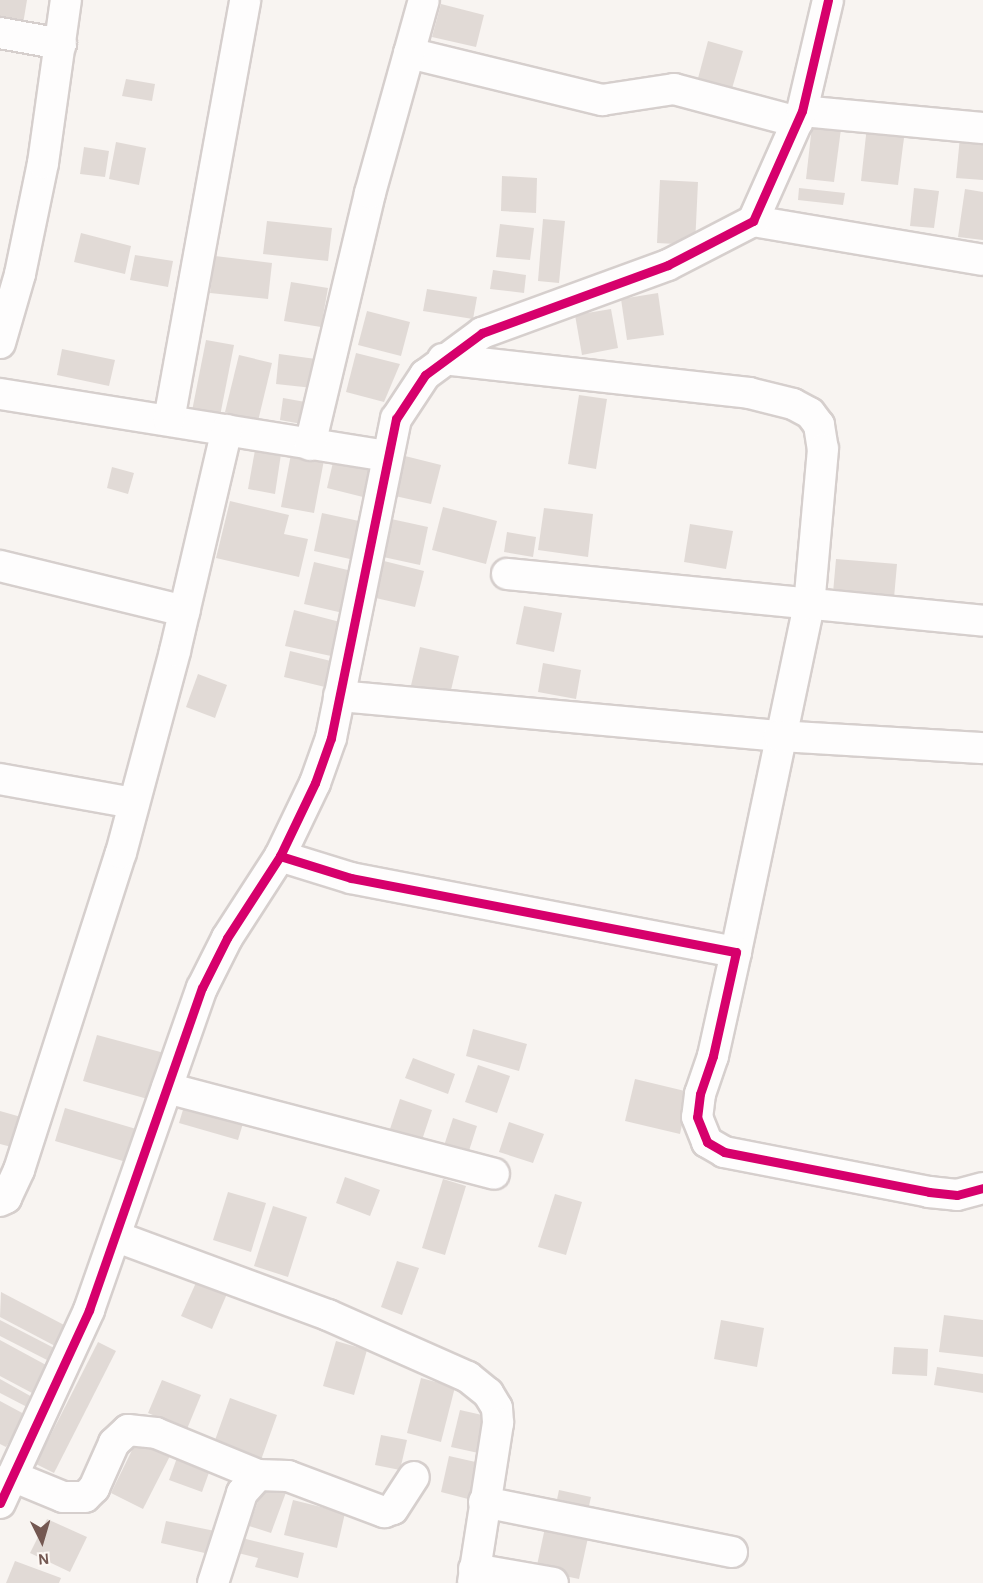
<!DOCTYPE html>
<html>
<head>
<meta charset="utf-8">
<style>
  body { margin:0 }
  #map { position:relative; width:983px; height:1583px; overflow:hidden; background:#f8f4f1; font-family:"Alegreya Sans",sans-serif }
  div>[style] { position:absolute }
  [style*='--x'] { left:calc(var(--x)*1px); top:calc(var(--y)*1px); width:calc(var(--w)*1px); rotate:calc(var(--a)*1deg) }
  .building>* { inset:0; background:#e1dad6 }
  .roads { filter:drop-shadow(2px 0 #d6cfcd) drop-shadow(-2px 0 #d6cfcd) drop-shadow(0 2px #d6cfcd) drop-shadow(0 -2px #d6cfcd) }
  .minor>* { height:30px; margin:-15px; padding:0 15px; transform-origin:15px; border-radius:15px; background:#fefdfd }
  .cycleway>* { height:9px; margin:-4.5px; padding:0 4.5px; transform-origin:4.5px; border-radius:4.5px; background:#d6006c }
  span { translate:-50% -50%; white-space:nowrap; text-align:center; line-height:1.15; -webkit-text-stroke:5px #fdf8f4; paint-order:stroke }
  .north { position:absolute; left:12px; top:1511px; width:60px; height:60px; -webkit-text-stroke:4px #fdf8f4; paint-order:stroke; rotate:175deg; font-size:16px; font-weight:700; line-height:24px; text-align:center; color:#745852 }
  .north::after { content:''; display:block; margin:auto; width:21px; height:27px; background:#745852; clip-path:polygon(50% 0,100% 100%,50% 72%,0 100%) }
</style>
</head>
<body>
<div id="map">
  <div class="building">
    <div style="clip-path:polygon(0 0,27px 0,23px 24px,0 20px)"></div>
    <div style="clip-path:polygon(441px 4px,484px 15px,476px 47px,432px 37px)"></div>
    <div style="clip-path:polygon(708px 41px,743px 51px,731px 92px,697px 82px)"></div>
    <div style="clip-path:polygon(126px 79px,155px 84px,152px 101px,122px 96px)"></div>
    <div style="clip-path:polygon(812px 126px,841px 129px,834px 182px,806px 179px)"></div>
    <div style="clip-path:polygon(867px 126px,905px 130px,898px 185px,861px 181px)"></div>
    <div style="clip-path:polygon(960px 137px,983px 139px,983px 180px,956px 178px)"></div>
    <div style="clip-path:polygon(116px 142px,146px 148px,139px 185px,109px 179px)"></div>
    <div style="clip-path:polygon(84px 147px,109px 151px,105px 177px,80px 174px)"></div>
    <div style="clip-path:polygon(502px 176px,537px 178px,536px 213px,501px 211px)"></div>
    <div style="clip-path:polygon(660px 180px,698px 182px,695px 245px,657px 243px)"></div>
    <div style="clip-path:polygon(799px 188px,845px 193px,843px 205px,798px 200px)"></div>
    <div style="clip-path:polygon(914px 188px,939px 191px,934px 228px,910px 226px)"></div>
    <div style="clip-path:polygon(965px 189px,983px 192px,983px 240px,958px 237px)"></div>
    <div style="clip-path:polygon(543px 219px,565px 221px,559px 283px,538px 281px)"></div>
    <div style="clip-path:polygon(267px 221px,332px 228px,328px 261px,263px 254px)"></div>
    <div style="clip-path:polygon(500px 224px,534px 228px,530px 260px,496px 257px)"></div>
    <div style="clip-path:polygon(81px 233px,131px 246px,125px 274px,74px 262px)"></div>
    <div style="clip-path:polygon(135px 255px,173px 261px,168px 287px,130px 280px)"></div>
    <div style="clip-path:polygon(215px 256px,272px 263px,268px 299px,210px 293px)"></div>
    <div style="clip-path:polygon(493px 270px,526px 275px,524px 293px,490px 289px)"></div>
    <div style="clip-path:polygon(291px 282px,328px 288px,321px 327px,284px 321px)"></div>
    <div style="clip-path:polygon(427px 289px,477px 297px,473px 319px,423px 311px)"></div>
    <div style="clip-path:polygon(658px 293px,664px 335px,627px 340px,621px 299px)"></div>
    <div style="clip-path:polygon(611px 309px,618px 348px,582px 355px,575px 315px)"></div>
    <div style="clip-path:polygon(367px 311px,410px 322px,401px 356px,358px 345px)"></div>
    <div style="clip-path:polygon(206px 340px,234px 345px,220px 416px,192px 411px)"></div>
    <div style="clip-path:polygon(62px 349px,115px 360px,109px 386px,57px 375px)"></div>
    <div style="clip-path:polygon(356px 353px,400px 364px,384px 402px,346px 392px)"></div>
    <div style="clip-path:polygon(279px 354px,316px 359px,313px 388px,276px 384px)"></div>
    <div style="clip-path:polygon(239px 355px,272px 363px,258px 421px,225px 412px)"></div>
    <div style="clip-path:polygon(579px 395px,607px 399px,596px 469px,568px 464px)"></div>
    <div style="clip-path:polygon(283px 398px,311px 403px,307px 425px,280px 420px)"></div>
    <div style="clip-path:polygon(255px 450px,281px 454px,275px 494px,248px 489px)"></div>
    <div style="clip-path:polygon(291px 454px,324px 460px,314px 513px,281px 507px)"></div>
    <div style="clip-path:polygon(405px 456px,441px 465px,431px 504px,395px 496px)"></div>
    <div style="clip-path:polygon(334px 458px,370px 467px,363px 497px,327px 488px)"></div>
    <div style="clip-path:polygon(112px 467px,134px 473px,128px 494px,107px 488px)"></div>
    <div style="clip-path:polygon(230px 501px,289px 515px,284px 534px,308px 539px,299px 577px,216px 558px)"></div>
    <div style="clip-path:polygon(443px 507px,497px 521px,486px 564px,432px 550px)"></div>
    <div style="clip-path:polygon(544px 508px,593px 514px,588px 557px,538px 550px)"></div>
    <div style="clip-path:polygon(322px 513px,359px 521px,350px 559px,314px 551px)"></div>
    <div style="clip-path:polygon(382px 517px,428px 527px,420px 565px,374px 555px)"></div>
    <div style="clip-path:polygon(690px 524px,733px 531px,726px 569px,684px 562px)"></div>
    <div style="clip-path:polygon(507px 532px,536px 537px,533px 557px,504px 552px)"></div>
    <div style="clip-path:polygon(376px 559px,424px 571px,415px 607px,367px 596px)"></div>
    <div style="clip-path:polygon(836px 559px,897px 564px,894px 598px,833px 593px)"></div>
    <div style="clip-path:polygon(314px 562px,352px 571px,343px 613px,304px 604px)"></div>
    <div style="clip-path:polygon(524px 606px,562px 613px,554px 652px,516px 644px)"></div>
    <div style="clip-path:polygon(294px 610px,340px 622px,331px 656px,285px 646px)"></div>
    <div style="clip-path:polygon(420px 647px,459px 656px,448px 703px,409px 694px)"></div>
    <div style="clip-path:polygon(290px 651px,335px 662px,329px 688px,284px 677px)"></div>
    <div style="clip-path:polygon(543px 663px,581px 670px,576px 699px,538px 692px)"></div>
    <div style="clip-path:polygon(198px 674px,227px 685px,215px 718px,186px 707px)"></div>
    <div style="clip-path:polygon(473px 1029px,527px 1044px,519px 1071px,466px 1056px)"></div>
    <div style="clip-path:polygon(97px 1035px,168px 1054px,155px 1101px,83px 1081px)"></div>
    <div style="clip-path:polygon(413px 1058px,455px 1074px,448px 1094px,405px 1078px)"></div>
    <div style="clip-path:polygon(478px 1065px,510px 1076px,497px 1113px,465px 1102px)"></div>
    <div style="clip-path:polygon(635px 1079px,689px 1092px,680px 1134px,625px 1121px)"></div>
    <div style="clip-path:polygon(400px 1099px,432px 1110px,419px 1149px,387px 1138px)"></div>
    <div style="clip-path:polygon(185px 1103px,244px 1120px,238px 1140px,179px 1123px)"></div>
    <div style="clip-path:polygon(65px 1108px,143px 1131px,133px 1164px,55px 1141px)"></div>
    <div style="clip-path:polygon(0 1111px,28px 1119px,19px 1149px,0 1144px)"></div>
    <div style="clip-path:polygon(453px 1118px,477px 1126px,466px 1160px,442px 1152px)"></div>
    <div style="clip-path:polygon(509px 1122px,544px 1134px,533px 1163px,499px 1152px)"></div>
    <div style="clip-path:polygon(345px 1177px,380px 1190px,370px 1216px,336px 1203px)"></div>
    <div style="clip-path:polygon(443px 1179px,466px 1186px,445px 1255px,422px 1248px)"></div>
    <div style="clip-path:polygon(228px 1192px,266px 1203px,251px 1252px,213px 1240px)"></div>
    <div style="clip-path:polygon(555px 1194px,582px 1202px,566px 1255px,538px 1247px)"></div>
    <div style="clip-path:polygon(273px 1206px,307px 1217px,288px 1277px,254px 1266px)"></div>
    <div style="clip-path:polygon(397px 1261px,419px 1268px,402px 1315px,381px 1307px)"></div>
    <div style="clip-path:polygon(199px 1276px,229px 1289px,212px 1329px,181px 1316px)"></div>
    <div style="clip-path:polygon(1px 1292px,68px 1327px,57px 1347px,0 1317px)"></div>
    <div style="clip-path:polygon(944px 1315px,983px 1320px,983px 1357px,939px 1352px)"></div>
    <div style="clip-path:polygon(0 1320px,56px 1349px,49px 1361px,0 1336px)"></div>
    <div style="clip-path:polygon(721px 1320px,764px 1328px,757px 1367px,714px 1359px)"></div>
    <div style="clip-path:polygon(0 1340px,46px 1365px,32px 1393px,0 1376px)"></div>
    <div style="clip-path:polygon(336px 1341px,367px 1350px,354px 1395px,323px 1386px)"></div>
    <div style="clip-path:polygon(98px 1342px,116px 1351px,54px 1473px,36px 1464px)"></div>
    <div style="clip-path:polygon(894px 1347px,928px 1349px,927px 1376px,892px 1374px)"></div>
    <div style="clip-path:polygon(937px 1367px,983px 1374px,983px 1393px,934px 1385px)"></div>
    <div style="clip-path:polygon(421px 1378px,455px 1387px,441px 1442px,407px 1433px)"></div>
    <div style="clip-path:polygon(0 1379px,34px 1398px,29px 1408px,0 1393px)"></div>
    <div style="clip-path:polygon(162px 1380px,201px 1395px,187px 1429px,148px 1413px)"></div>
    <div style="clip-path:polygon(230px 1398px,277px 1415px,261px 1460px,214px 1443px)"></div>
    <div style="clip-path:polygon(0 1401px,26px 1415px,6px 1447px,0 1444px)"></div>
    <div style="clip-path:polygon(460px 1410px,491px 1417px,483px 1454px,451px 1447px)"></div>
    <div style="clip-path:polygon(381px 1435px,407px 1440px,400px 1470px,375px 1465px)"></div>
    <div style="clip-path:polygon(138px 1438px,171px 1454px,143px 1509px,111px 1493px)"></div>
    <div style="clip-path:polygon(178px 1455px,211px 1467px,202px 1492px,169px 1480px)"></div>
    <div style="clip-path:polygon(449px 1456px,480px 1463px,472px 1500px,441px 1492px)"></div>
    <div style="clip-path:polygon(266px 1479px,288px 1487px,271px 1533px,249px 1526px)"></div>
    <div style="clip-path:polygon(559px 1490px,591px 1497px,587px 1515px,555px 1509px)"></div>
    <div style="clip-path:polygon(293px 1500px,345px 1513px,337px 1548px,284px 1535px)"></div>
    <div style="clip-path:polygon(47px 1519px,87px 1537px,70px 1572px,30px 1553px)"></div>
    <div style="clip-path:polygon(166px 1521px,215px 1531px,209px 1554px,161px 1543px)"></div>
    <div style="clip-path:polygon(546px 1523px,589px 1533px,579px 1579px,536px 1570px)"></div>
    <div style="clip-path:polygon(242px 1538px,304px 1553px,298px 1578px,255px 1567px,258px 1558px,238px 1553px)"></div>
    <div style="clip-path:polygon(15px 1561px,61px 1578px,59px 1583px,6px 1583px)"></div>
  </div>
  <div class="roads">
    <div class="minor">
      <div style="--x:0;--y:33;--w:62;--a:10.2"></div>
      <div style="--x:409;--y:53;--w:199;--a:13.7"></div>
      <div style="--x:602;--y:100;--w:73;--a:-8.7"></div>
      <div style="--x:674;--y:89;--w:128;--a:14.9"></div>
      <div style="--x:802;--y:111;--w:182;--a:5.4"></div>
      <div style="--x:753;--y:221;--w:233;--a:9.6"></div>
      <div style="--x:0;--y:343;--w:72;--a:-73.8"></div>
      <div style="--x:20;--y:274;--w:113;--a:-78.3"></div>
      <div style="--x:43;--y:163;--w:165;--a:-82"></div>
      <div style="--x:443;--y:359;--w:308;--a:6.3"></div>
      <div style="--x:749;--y:393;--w:45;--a:14"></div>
      <div style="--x:793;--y:404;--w:19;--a:28"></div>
      <div style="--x:810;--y:413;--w:15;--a:53"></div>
      <div style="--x:819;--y:425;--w:24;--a:81"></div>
      <div style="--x:823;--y:449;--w:157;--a:95.1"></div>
      <div style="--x:809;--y:605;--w:355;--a:101.9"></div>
      <div style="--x:0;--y:394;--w:391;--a:9.1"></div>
      <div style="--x:169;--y:420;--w:427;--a:-79.7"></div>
      <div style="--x:310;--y:445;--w:259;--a:-76.6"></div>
      <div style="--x:370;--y:193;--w:200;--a:-74.4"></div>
      <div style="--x:0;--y:566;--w:190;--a:13.7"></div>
      <div style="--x:507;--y:574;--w:478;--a:5.6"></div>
      <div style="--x:339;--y:696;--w:442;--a:5.2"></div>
      <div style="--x:779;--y:736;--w:204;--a:3.4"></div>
      <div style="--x:0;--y:779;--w:136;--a:10.2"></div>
      <div style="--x:280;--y:856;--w:74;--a:17.2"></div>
      <div style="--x:351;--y:878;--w:392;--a:10.9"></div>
      <div style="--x:736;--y:952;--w:107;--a:102.5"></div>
      <div style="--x:713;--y:1056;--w:40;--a:108.9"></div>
      <div style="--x:700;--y:1094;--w:23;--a:97"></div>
      <div style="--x:697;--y:1117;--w:27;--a:68"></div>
      <div style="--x:707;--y:1142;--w:20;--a:30"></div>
      <div style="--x:724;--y:1152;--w:209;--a:11"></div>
      <div style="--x:929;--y:1192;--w:28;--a:6"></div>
      <div style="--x:957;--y:1195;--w:27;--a:-15"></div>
      <div style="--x:167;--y:1088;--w:338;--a:14.7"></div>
      <div style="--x:0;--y:1201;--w:7;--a:-27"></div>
      <div style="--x:6;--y:1198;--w:31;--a:-65"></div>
      <div style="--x:19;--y:1170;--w:333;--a:-72.2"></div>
      <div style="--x:121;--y:853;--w:209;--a:-75"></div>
      <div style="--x:175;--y:651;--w:227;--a:-76.8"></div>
      <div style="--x:117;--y:1237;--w:225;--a:20.3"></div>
      <div style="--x:328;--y:1315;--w:153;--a:23.9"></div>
      <div style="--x:468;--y:1377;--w:26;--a:39"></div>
      <div style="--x:488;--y:1393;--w:17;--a:59"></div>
      <div style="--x:497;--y:1408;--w:15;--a:86"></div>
      <div style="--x:498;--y:1423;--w:162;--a:98.9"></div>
      <div style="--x:12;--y:1476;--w:55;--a:22.4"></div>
      <div style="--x:63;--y:1497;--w:22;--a:0"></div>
      <div style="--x:85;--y:1497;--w:13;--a:-45"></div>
      <div style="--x:94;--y:1488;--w:49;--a:-66"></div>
      <div style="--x:114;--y:1443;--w:19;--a:-43"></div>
      <div style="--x:128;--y:1430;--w:28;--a:6"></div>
      <div style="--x:156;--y:1433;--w:110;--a:22.4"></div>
      <div style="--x:484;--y:1502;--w:253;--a:11.4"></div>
      <div style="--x:0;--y:1503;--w:213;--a:-65.2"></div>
      <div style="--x:89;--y:1310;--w:341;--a:-70.7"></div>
      <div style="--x:202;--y:988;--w:56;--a:-63.4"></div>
      <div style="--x:227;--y:938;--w:98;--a:-57.1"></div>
      <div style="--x:280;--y:856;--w:81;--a:-64.4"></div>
      <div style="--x:315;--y:783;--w:48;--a:-70.4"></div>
      <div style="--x:331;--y:738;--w:326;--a:-78.5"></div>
      <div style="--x:396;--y:419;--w:53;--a:-56.6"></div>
      <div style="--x:425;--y:375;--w:71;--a:-36.4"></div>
      <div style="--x:482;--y:333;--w:198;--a:-20.1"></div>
      <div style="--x:668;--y:265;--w:96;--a:-27.4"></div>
      <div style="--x:753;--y:221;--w:120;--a:-66"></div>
      <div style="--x:802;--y:111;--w:114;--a:-76.8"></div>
      <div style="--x:474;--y:1569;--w:80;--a:10"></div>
      <div style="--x:213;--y:1583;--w:95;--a:-72.1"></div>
      <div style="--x:242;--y:1493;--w:24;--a:-48"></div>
      <div style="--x:258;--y:1475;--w:30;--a:2"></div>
      <div style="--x:288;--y:1476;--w:103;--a:20.6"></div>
      <div style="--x:384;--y:1512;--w:9;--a:-18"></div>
      <div style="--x:393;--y:1509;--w:38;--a:-57"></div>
    </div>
  </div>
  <div class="cycleway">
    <div style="--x:280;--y:856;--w:74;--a:17.2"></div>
    <div style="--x:351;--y:878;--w:392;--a:10.9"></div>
    <div style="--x:736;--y:952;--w:107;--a:102.5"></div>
    <div style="--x:713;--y:1056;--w:40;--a:108.9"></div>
    <div style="--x:700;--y:1094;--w:23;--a:97"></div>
    <div style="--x:697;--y:1117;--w:27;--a:68"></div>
    <div style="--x:707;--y:1142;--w:20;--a:30"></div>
    <div style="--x:724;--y:1152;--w:209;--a:11"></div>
    <div style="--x:929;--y:1192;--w:28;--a:6"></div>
    <div style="--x:957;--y:1195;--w:27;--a:-15"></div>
    <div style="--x:0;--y:1503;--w:213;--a:-65.2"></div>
    <div style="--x:89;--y:1310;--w:341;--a:-70.7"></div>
    <div style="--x:202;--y:988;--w:56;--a:-63.4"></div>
    <div style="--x:227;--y:938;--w:98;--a:-57.1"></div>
    <div style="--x:280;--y:856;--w:81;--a:-64.4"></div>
    <div style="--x:315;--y:783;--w:48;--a:-70.4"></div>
    <div style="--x:331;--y:738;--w:326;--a:-78.5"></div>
    <div style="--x:396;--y:419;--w:53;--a:-56.6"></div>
    <div style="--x:425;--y:375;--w:71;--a:-36.4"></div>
    <div style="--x:482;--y:333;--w:198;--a:-20.1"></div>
    <div style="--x:668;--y:265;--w:96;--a:-27.4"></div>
    <div style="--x:753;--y:221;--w:120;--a:-66"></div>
    <div style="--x:802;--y:111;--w:114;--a:-76.8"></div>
  </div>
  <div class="north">N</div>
</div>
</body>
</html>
